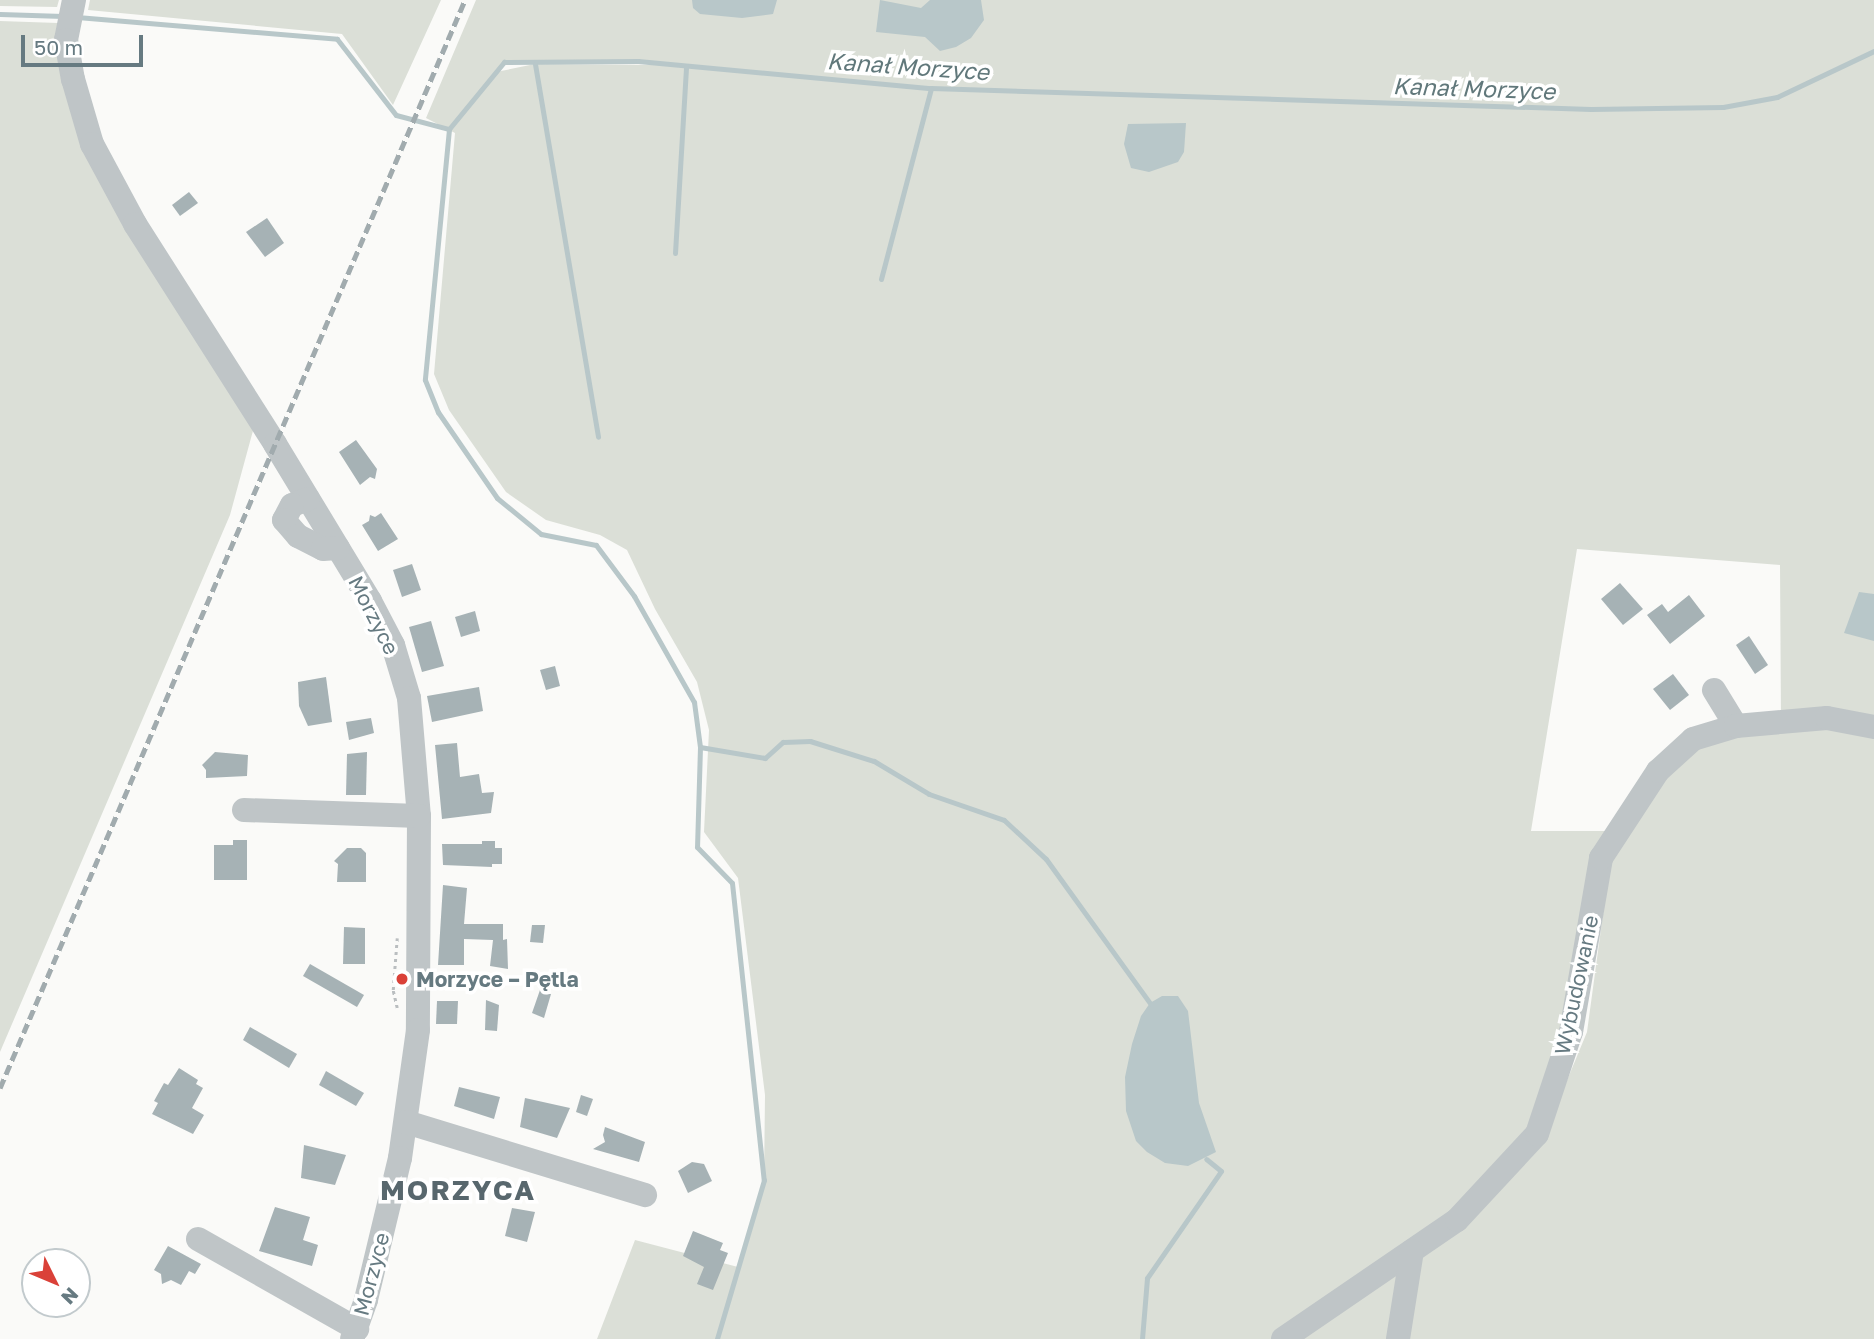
<!DOCTYPE html>
<html>
<head>
<meta charset="utf-8">
<style>
  body { margin:0 }
  #map { position:relative; width:1874px; height:1339px; overflow:hidden; background:#fafaf8; font-family:"Golos Text",sans-serif }
  div>[style] { position:absolute }
  [style*='--x'] { left:calc(var(--x)*1px); top:calc(var(--y)*1px); width:calc(var(--w)*1px); rotate:calc(var(--a)*1deg) }
  .green>* { inset:0; background:#dbdfd7 }
  .water>* { inset:0; background:#b8c7c9 }
  .stream>* { height:5px; margin:-2.5px; padding:0 2.5px; transform-origin:2.5px; border-radius:2.5px; background:#b8c7c9 }
  .building>* { inset:0; background:#a6b2b5 }
  .path>* { height:2.5px; margin-top:-1.25px; transform-origin:0; background:repeating-linear-gradient(90deg,#babec0 0 3.5px,transparent 0 7px) }
  .minor>* { height:24px; margin:-12px; padding:0 12px; transform-origin:12px; border-radius:12px; background:#bfc5c7 }
  .rail>* { height:5px; margin-top:-2.5px; transform-origin:0; background:repeating-linear-gradient(90deg,#a1abae 0 10px,transparent 0 15px) }
  .dots>* { width:19px; height:19px; translate:-50% -50%; box-sizing:border-box; border:4px solid #fff; border-radius:50% }
  span { translate:-50% -50%; white-space:nowrap; text-align:center; line-height:1.15; -webkit-text-stroke:7px #fff; paint-order:stroke }
  .street-label { font-size:21px; color:#667a81 }
  .poi-label { font-size:21px; color:#667a81; font-weight:700 }
  .left { translate:0 -50%; text-align:left }
  .water-label { font-size:23px; color:#61787b; font-style:italic }
  .district-label { font-size:28px; color:#58676d; font-weight:700; letter-spacing:2px }
  .north { position:absolute; left:21px; top:1248px; width:70px; height:70px; box-sizing:border-box; background:#fff; border:2px solid #c2cacd; border-radius:50%; rotate:133deg; font-size:19px; font-weight:700; line-height:28px; text-align:center; color:#667a81 }
  .north::after { content:''; display:block; margin:auto; width:24px; height:32px; background:#da4138; clip-path:polygon(50% 0,100% 100%,50% 72%,0 100%) }
  .scale { position:absolute; left:21px; top:35px; width:122px; height:32px; box-sizing:border-box; border:4px solid #667a81; border-top:0; padding-left:9px; font-size:21px; line-height:24px; white-space:nowrap; color:#667a81; -webkit-text-stroke:5px #fff; paint-order:stroke }
</style>
</head>
<body>
<div id="map">
  <div class="green">
    <div style="clip-path:polygon(0 0,59px 0,57px 7px,0 6px)"></div>
    <div style="clip-path:polygon(90px 0,441px 0,393px 105px,342px 34px,88px 10px)"></div>
    <div style="clip-path:polygon(evenodd,476px 0,1874px 0,1874px 1339px,597px 1339px,635px 1240px,738px 1267px,764px 1180px,765px 1095px,738px 878px,704px 832px,709px 730px,697px 682px,655px 609px,627px 550px,600px 535px,546px 520px,506px 492px,449px 410px,434px 374px,455px 133px,426px 118px,476px 0,628px 61px,661px 65px,535px 64px,496px 72px,504px 62px,628px 61px,476px 0,1577px 549px,1780px 565px,1781px 722px,1687px 748px,1610px 863px,1587px 1032px,1556px 1107px,1606px 831px,1531px 831px,1577px 549px)"></div>
    <div style="clip-path:polygon(0 21px,58px 23px,78px 129px,254px 427px,230px 515px,0 1052px)"></div>
  </div>
  <div class="water">
    <div style="clip-path:polygon(692px 0,777px 0,773px 14px,742px 18px,700px 14px,693px 8px)"></div>
    <div style="clip-path:polygon(880px 0,921px 8px,930px 0,981px 0,984px 20px,971px 38px,956px 47px,940px 51px,925px 37px,876px 32px)"></div>
    <div style="clip-path:polygon(1186px 123px,1184px 152px,1178px 162px,1149px 172px,1131px 168px,1124px 144px,1128px 124px)"></div>
    <div style="clip-path:polygon(1859px 592px,1874px 594px,1874px 641px,1844px 633px)"></div>
    <div style="clip-path:polygon(1162px 996px,1178px 996px,1188px 1011px,1199px 1103px,1216px 1152px,1188px 1166px,1165px 1163px,1147px 1152px,1136px 1141px,1126px 1111px,1125px 1077px,1132px 1044px,1141px 1016px,1150px 1003px)"></div>
  </div>
  <div class="stream">
    <div style="--x:0;--y:14;--w:63;--a:1.8"></div>
    <div style="--x:77;--y:17;--w:261;--a:4.8"></div>
    <div style="--x:337;--y:39;--w:96;--a:52.2"></div>
    <div style="--x:396;--y:115;--w:55;--a:14.8"></div>
    <div style="--x:449;--y:129;--w:87;--a:-50.6"></div>
    <div style="--x:504;--y:62;--w:134;--a:-0.4"></div>
    <div style="--x:638;--y:61;--w:294;--a:5.3"></div>
    <div style="--x:931;--y:88;--w:660;--a:1.82"></div>
    <div style="--x:1591;--y:109;--w:132;--a:-0.9"></div>
    <div style="--x:1723;--y:107;--w:55;--a:-10.5"></div>
    <div style="--x:1777;--y:97;--w:107;--a:-25.4"></div>
    <div style="--x:535;--y:64;--w:378;--a:80.4"></div>
    <div style="--x:449;--y:129;--w:252;--a:95.5"></div>
    <div style="--x:425;--y:380;--w:35;--a:68"></div>
    <div style="--x:438;--y:412;--w:104;--a:55.5"></div>
    <div style="--x:497;--y:498;--w:57;--a:39.3"></div>
    <div style="--x:541;--y:534;--w:56;--a:11.3"></div>
    <div style="--x:596;--y:545;--w:64;--a:53.3"></div>
    <div style="--x:634;--y:596;--w:122;--a:60.5"></div>
    <div style="--x:694;--y:702;--w:45;--a:82.4"></div>
    <div style="--x:700;--y:747;--w:100;--a:91.7"></div>
    <div style="--x:697;--y:847;--w:50;--a:45.8"></div>
    <div style="--x:732;--y:883;--w:299;--a:83.9"></div>
    <div style="--x:764;--y:1180;--w:166;--a:106.5"></div>
    <div style="--x:675;--y:253;--w:187;--a:-86.6"></div>
    <div style="--x:881;--y:279;--w:197;--a:-75.3"></div>
    <div style="--x:700;--y:747;--w:66;--a:9.6"></div>
    <div style="--x:765;--y:758;--w:24;--a:-42"></div>
    <div style="--x:783;--y:742;--w:27;--a:-2"></div>
    <div style="--x:810;--y:741;--w:67;--a:17.4"></div>
    <div style="--x:874;--y:761;--w:64;--a:31"></div>
    <div style="--x:929;--y:794;--w:79;--a:19.1"></div>
    <div style="--x:1004;--y:820;--w:57;--a:42.9"></div>
    <div style="--x:1046;--y:859;--w:178;--a:54.2"></div>
    <div style="--x:1142;--y:1339;--w:61;--a:-85.3"></div>
    <div style="--x:1147;--y:1278;--w:130;--a:-55.3"></div>
    <div style="--x:1221;--y:1171;--w:19;--a:-141"></div>
  </div>
  <div class="building">
    <div style="clip-path:polygon(189px 192px,198px 203px,180px 216px,172px 205px)"></div>
    <div style="clip-path:polygon(267px 218px,284px 243px,265px 257px,246px 232px)"></div>
    <div style="clip-path:polygon(356px 440px,377px 469px,375px 479px,370px 477px,360px 485px,339px 452px)"></div>
    <div style="clip-path:polygon(381px 513px,398px 539px,378px 551px,362px 525px,369px 521px,370px 515px,375px 517px)"></div>
    <div style="clip-path:polygon(412px 564px,421px 590px,402px 597px,393px 570px)"></div>
    <div style="clip-path:polygon(1620px 583px,1643px 609px,1623px 625px,1601px 599px)"></div>
    <div style="clip-path:polygon(1689px 595px,1705px 616px,1670px 644px,1647px 615px,1662px 604px,1668px 612px)"></div>
    <div style="clip-path:polygon(475px 611px,480px 631px,461px 637px,455px 617px)"></div>
    <div style="clip-path:polygon(431px 621px,444px 666px,422px 672px,409px 627px)"></div>
    <div style="clip-path:polygon(1749px 636px,1768px 665px,1755px 674px,1736px 645px)"></div>
    <div style="clip-path:polygon(555px 666px,560px 686px,546px 690px,540px 670px)"></div>
    <div style="clip-path:polygon(1673px 674px,1689px 695px,1670px 710px,1653px 689px)"></div>
    <div style="clip-path:polygon(326px 677px,332px 722px,308px 726px,299px 706px,298px 682px)"></div>
    <div style="clip-path:polygon(479px 687px,483px 711px,432px 722px,427px 696px)"></div>
    <div style="clip-path:polygon(371px 718px,374px 733px,349px 740px,346px 722px)"></div>
    <div style="clip-path:polygon(457px 743px,460px 777px,479px 774px,482px 793px,494px 792px,491px 813px,442px 819px,435px 745px)"></div>
    <div style="clip-path:polygon(215px 752px,248px 755px,247px 776px,206px 778px,206px 770px,202px 765px)"></div>
    <div style="clip-path:polygon(367px 752px,366px 795px,346px 795px,347px 754px)"></div>
    <div style="clip-path:polygon(233px 840px,247px 840px,247px 880px,214px 880px,214px 845px,233px 845px)"></div>
    <div style="clip-path:polygon(482px 841px,495px 841px,495px 848px,502px 848px,502px 864px,492px 864px,492px 867px,443px 865px,442px 844px,482px 844px)"></div>
    <div style="clip-path:polygon(347px 848px,361px 848px,366px 853px,366px 882px,337px 882px,338px 864px,334px 861px)"></div>
    <div style="clip-path:polygon(443px 885px,467px 888px,464px 924px,503px 924px,503px 940px,507px 939px,508px 969px,490px 966px,493px 940px,464px 939px,464px 965px,438px 965px)"></div>
    <div style="clip-path:polygon(532px 925px,545px 925px,543px 943px,530px 942px)"></div>
    <div style="clip-path:polygon(344px 927px,365px 928px,365px 964px,343px 964px)"></div>
    <div style="clip-path:polygon(310px 964px,364px 995px,357px 1007px,303px 976px)"></div>
    <div style="clip-path:polygon(540px 990px,551px 994px,544px 1018px,532px 1013px)"></div>
    <div style="clip-path:polygon(486px 1000px,499px 1005px,497px 1031px,485px 1030px)"></div>
    <div style="clip-path:polygon(437px 1001px,458px 1001px,457px 1024px,436px 1024px)"></div>
    <div style="clip-path:polygon(250px 1027px,297px 1054px,289px 1068px,243px 1040px)"></div>
    <div style="clip-path:polygon(179px 1068px,198px 1080px,196px 1084px,203px 1088px,192px 1108px,204px 1115px,193px 1134px,152px 1114px,158px 1103px,154px 1101px,164px 1083px,168px 1085px)"></div>
    <div style="clip-path:polygon(326px 1071px,364px 1093px,356px 1106px,319px 1085px)"></div>
    <div style="clip-path:polygon(459px 1087px,500px 1097px,494px 1119px,454px 1106px)"></div>
    <div style="clip-path:polygon(581px 1095px,593px 1099px,587px 1116px,576px 1112px)"></div>
    <div style="clip-path:polygon(525px 1098px,570px 1108px,557px 1138px,520px 1127px)"></div>
    <div style="clip-path:polygon(605px 1127px,645px 1142px,639px 1162px,593px 1149px,605px 1142px,603px 1135px)"></div>
    <div style="clip-path:polygon(304px 1145px,346px 1155px,335px 1185px,301px 1178px)"></div>
    <div style="clip-path:polygon(692px 1162px,704px 1164px,712px 1181px,688px 1193px,678px 1171px)"></div>
    <div style="clip-path:polygon(275px 1207px,310px 1217px,303px 1240px,318px 1245px,312px 1266px,259px 1251px)"></div>
    <div style="clip-path:polygon(512px 1208px,535px 1212px,527px 1242px,505px 1236px)"></div>
    <div style="clip-path:polygon(693px 1231px,723px 1243px,720px 1250px,728px 1253px,713px 1290px,697px 1284px,704px 1267px,683px 1256px)"></div>
    <div style="clip-path:polygon(168px 1246px,201px 1264px,195px 1274px,189px 1271px,181px 1285px,171px 1280px,162px 1284px,161px 1274px,154px 1270px)"></div>
  </div>
  <div class="path">
    <div style="--x:397;--y:1008;--w:18;--a:-103"></div>
    <div style="--x:393;--y:990;--w:52;--a:-85.6"></div>
  </div>
  <div class="minor">
    <div style="--x:74;--y:0;--w:41;--a:101.3"></div>
    <div style="--x:66;--y:40;--w:40;--a:80"></div>
    <div style="--x:73;--y:79;--w:68;--a:73.7"></div>
    <div style="--x:92;--y:144;--w:91;--a:61.7"></div>
    <div style="--x:135;--y:224;--w:261;--a:57.5"></div>
    <div style="--x:275;--y:444;--w:184;--a:58.8"></div>
    <div style="--x:370;--y:601;--w:50;--a:62.4"></div>
    <div style="--x:393;--y:645;--w:55;--a:73.2"></div>
    <div style="--x:409;--y:698;--w:118;--a:85.2"></div>
    <div style="--x:419;--y:816;--w:214;--a:90.3"></div>
    <div style="--x:418;--y:1030;--w:129;--a:98"></div>
    <div style="--x:400;--y:1158;--w:146;--a:103.5"></div>
    <div style="--x:366;--y:1300;--w:41;--a:109.7"></div>
    <div style="--x:308;--y:499;--w:17;--a:159"></div>
    <div style="--x:292;--y:505;--w:17;--a:118"></div>
    <div style="--x:284;--y:520;--w:21;--a:49"></div>
    <div style="--x:298;--y:536;--w:28;--a:27"></div>
    <div style="--x:323;--y:549;--w:15;--a:-4"></div>
    <div style="--x:1714;--y:690;--w:42;--a:58.6"></div>
    <div style="--x:244;--y:810;--w:175;--a:2"></div>
    <div style="--x:406;--y:1122;--w:250;--a:17"></div>
    <div style="--x:198;--y:1239;--w:183;--a:29.5"></div>
    <div style="--x:1283;--y:1339;--w:211;--a:-34.4"></div>
    <div style="--x:1457;--y:1220;--w:117;--a:-47.1"></div>
    <div style="--x:1537;--y:1134;--w:108;--a:-71.6"></div>
    <div style="--x:1571;--y:1032;--w:177;--a:-80.2"></div>
    <div style="--x:1601;--y:858;--w:104;--a:-56.8"></div>
    <div style="--x:1658;--y:771;--w:47;--a:-42.4"></div>
    <div style="--x:1693;--y:739;--w:45;--a:-16.8"></div>
    <div style="--x:1736;--y:726;--w:91;--a:-5"></div>
    <div style="--x:1827;--y:718;--w:48;--a:10.8"></div>
    <div style="--x:1398;--y:1339;--w:89;--a:-81"></div>
  </div>
  <div class="rail">
    <div style="--x:0;--y:1088;--w:1183;--a:-66.86"></div>
  </div>
  <div class="dots">
    <div style="left:402px;top:979px;background:#da4138"></div>
  </div>
  <div class="street-label">
    <span style="left:374px;top:615px;rotate:63deg">Morzyce</span>
    <span style="left:1576px;top:985px;rotate:-78deg">Wybudowanie</span>
    <span style="left:371px;top:1274px;rotate:-75deg">Morzyce</span>
  </div>
  <div class="poi-label">
    <span class="left" style="left:416px;top:979px">Morzyce – Pętla</span>
  </div>
  <div class="water-label">
    <span style="left:908px;top:66px;rotate:4deg">Kanał Morzyce</span>
    <span style="left:1474px;top:88px;rotate:2deg">Kanał Morzyce</span>
  </div>
  <div class="district-label">
    <span style="left:458px;top:1190px">MORZYCA</span>
  </div>
  <div class="north">N</div>
  <div class="scale">50 m</div>
</div>
</body>
</html>
